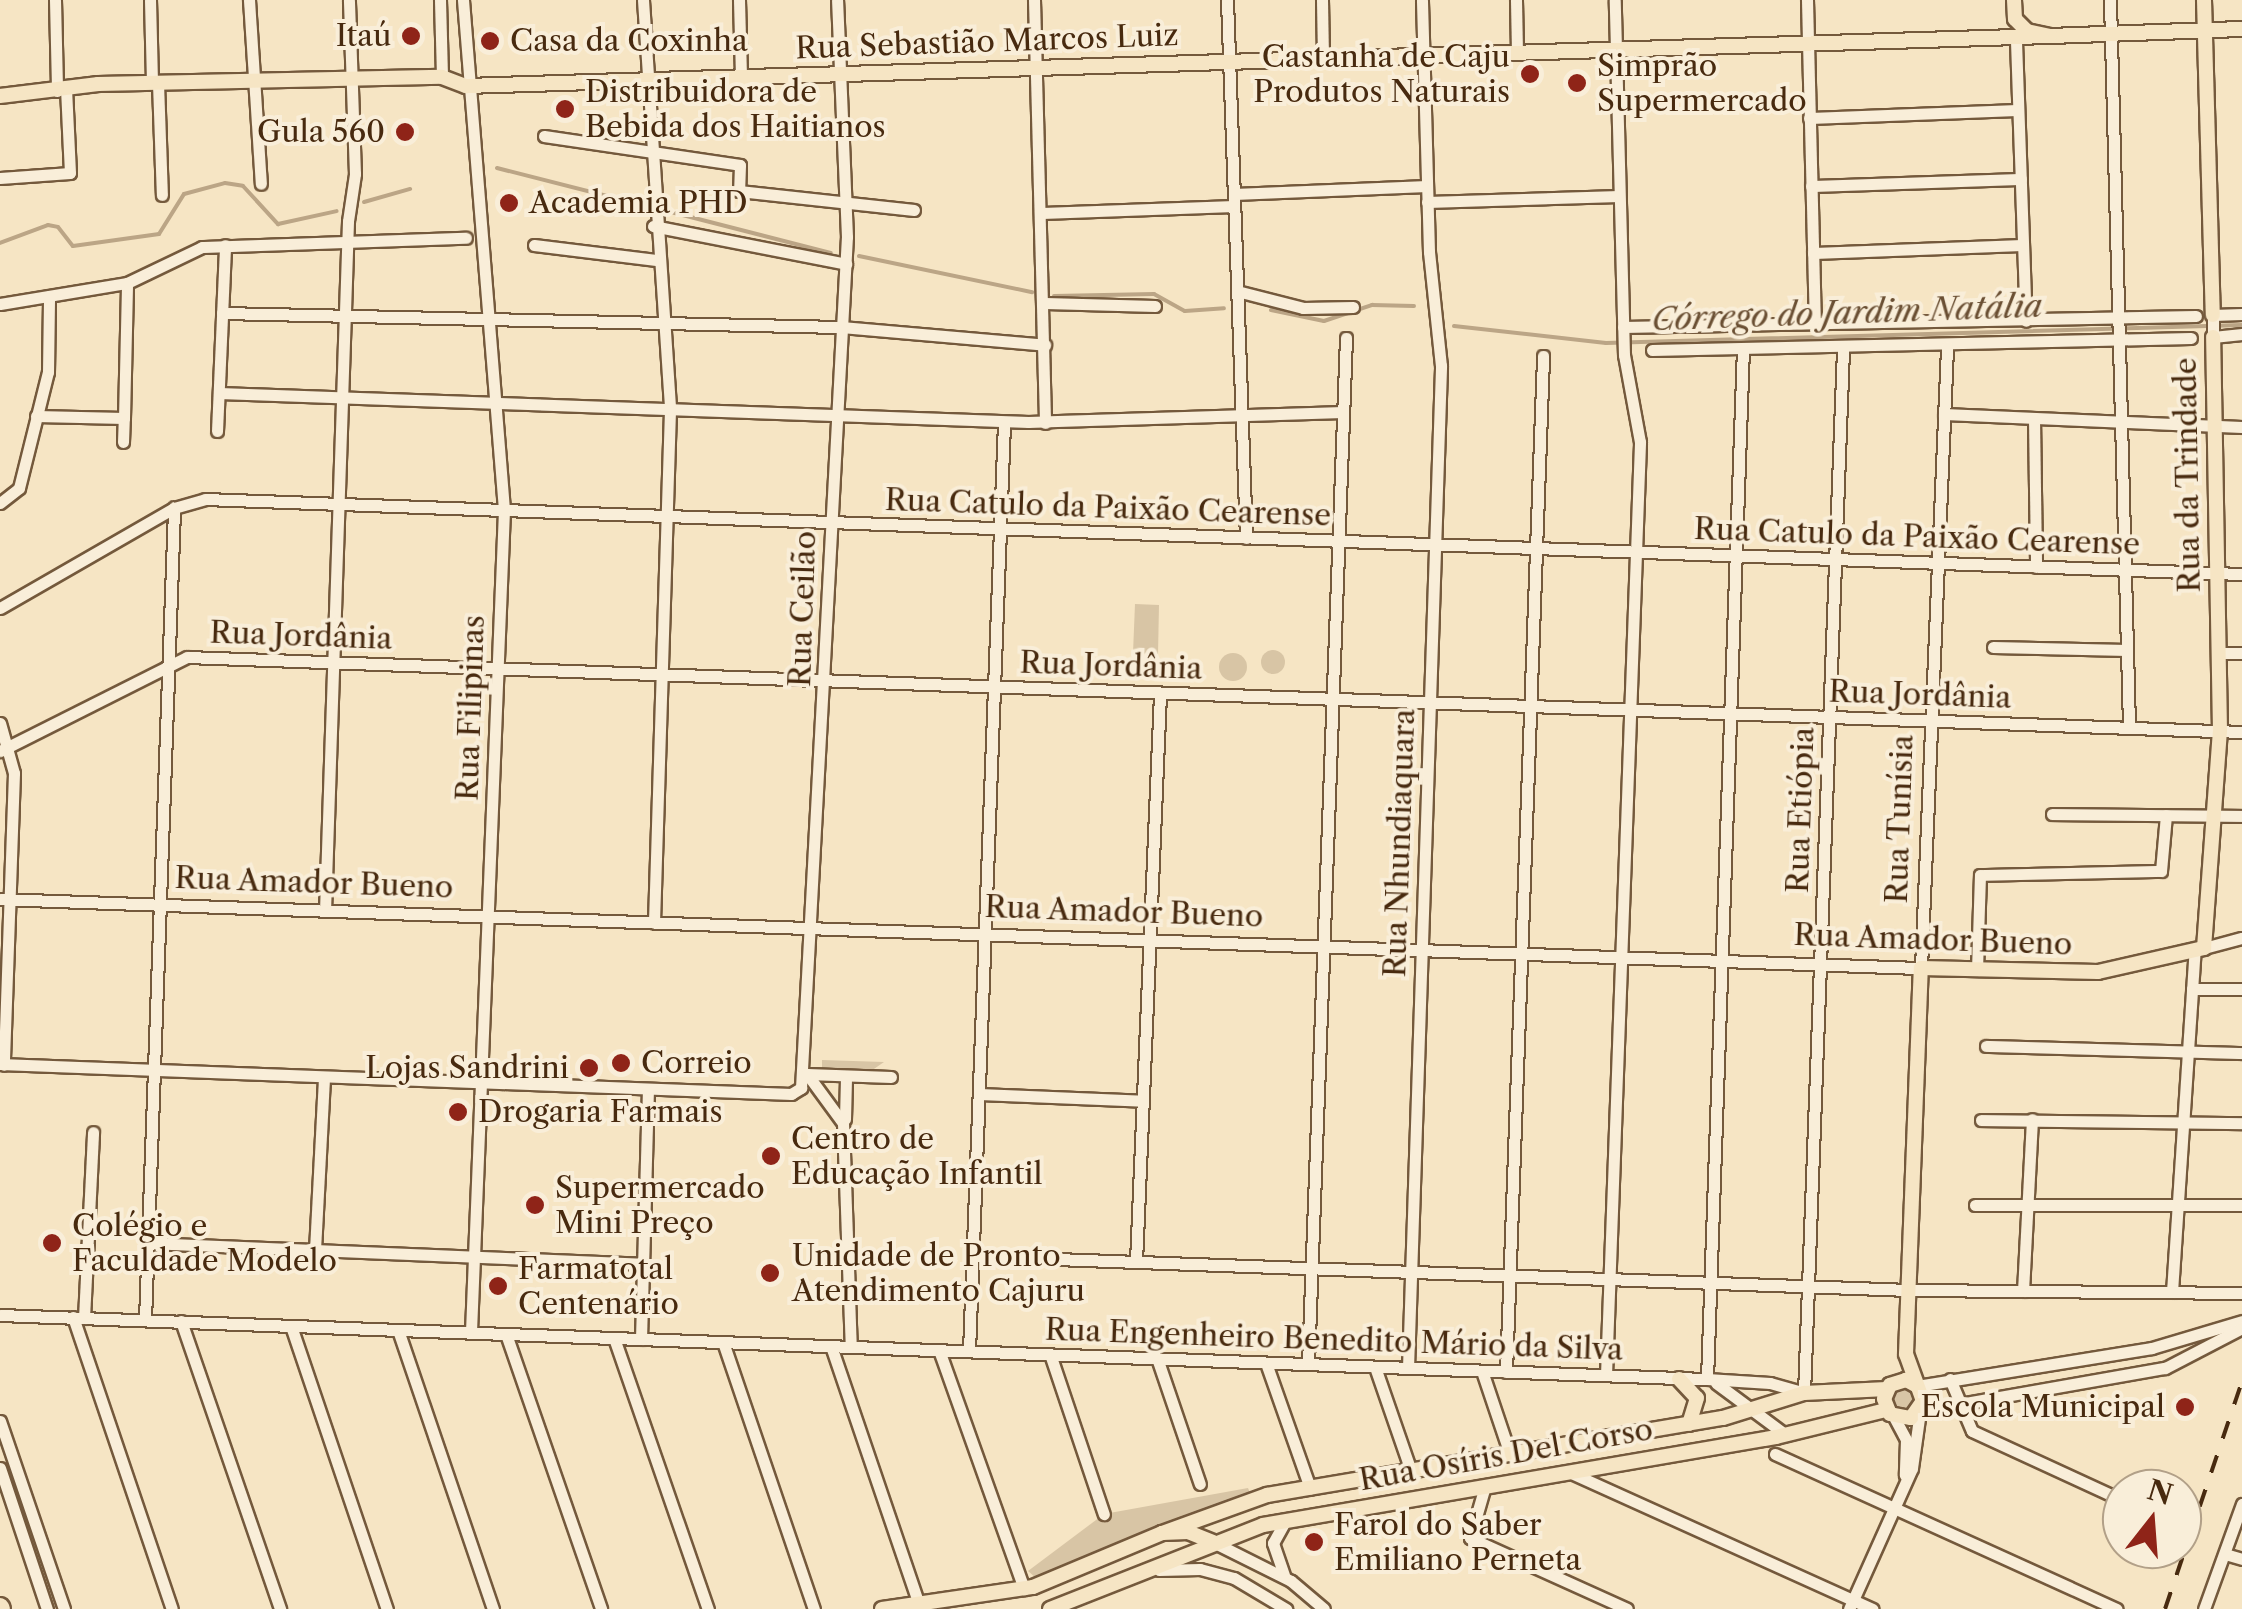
<!DOCTYPE html>
<html>
<head>
<meta charset="utf-8">
<style>
  body { margin:0 }
  #map { position:relative; width:2242px; height:1609px; overflow:hidden; background:#f6e5c4; font-family:"Libre Caslon Text",serif }
  div>[style] { position:absolute }
  [style*='--x'] { left:calc(var(--x)*1px); top:calc(var(--y)*1px); width:calc(var(--w)*1px); rotate:calc(var(--a)*1deg) }
  .green>* { inset:0; background:#d8c5a5 }
  .round { border-radius:50% }
  .stream>* { height:4px; margin:-2px; padding:0 2px; transform-origin:2px; border-radius:2px; background:#bba586 }
  .roads { filter:drop-shadow(2px 0 #74593c) drop-shadow(-2px 0 #74593c) drop-shadow(0 2px #74593c) drop-shadow(0 -2px #74593c) }
  .minor>* { height:11px; margin:-5.5px; padding:0 5.5px; transform-origin:5.5px; border-radius:5.5px; background:#f9eed9 }
  .major>* { height:14px; margin:-7px; padding:0 7px; transform-origin:7px; border-radius:7px; background:#f6e5c4 }
  .highway>* { height:18px; margin:-9px; padding:0 9px; transform-origin:9px; border-radius:9px; background:#f6e5c4 }
  .rail>* { height:4px; margin-top:-2px; transform-origin:0; background:repeating-linear-gradient(90deg,#482a0f 0 18px,transparent 0 36px) }
  .dots>* { width:28px; height:28px; translate:-50% -50%; box-sizing:border-box; border:5px solid #f9eed9; border-radius:50% }
  span { translate:-50% -50%; white-space:nowrap; text-align:center; line-height:1.15; -webkit-text-stroke:8px #f9eed9; paint-order:stroke }
  .poi-label { font-size:30px; color:#482a0f }
  .right { translate:-100% -50%; text-align:right }
  .left { translate:0 -50%; text-align:left }
  .street-label { font-size:30px; color:#482a0f }
  .water-label { font-size:32px; color:#6a4f33; font-style:italic }
  .north { position:absolute; left:2102px; top:1469px; width:100px; height:100px; box-sizing:border-box; background:#f9eed9; border:2px solid #b2a088; border-radius:50%; rotate:17deg; font-size:28px; font-weight:700; line-height:40px; text-align:center; color:#482a0f }
  .north::after { content:''; display:block; margin:auto; width:35px; height:45px; background:#8f2418; clip-path:polygon(50% 0,100% 100%,50% 72%,0 100%) }
</style>
</head>
<body>
<div id="map">
  <div class="green">
    <div style="clip-path:polygon(1135px 604px,1159px 605px,1158px 654px,1133px 653px)"></div>
    <div class="round" style="left:1261px;top:650px;width:24px;height:24px"></div>
    <div class="round" style="left:1219px;top:653px;width:28px;height:28px"></div>
    <div style="clip-path:polygon(1129px 658px,1161px 659px,1160px 674px,1129px 673px)"></div>
    <div style="clip-path:polygon(822px 1060px,884px 1062px,871px 1071px,822px 1070px)"></div>
    <div style="clip-path:polygon(1909px 1384px,1920px 1405px,1899px 1417px,1888px 1392px)"></div>
    <div style="clip-path:polygon(1248px 1488px,1250px 1493px,1054px 1572px,1036px 1578px,1028px 1571px,1104px 1514px)"></div>
  </div>
  <div class="stream">
    <div style="--x:497;--y:168;--w:146;--a:14.3"></div>
    <div style="--x:364;--y:202;--w:48;--a:-15.8"></div>
    <div style="--x:667;--y:211;--w:169;--a:14.4"></div>
    <div style="--x:0;--y:243;--w:51;--a:-20.6"></div>
    <div style="--x:48;--y:225;--w:10;--a:11"></div>
    <div style="--x:58;--y:227;--w:24;--a:52"></div>
    <div style="--x:73;--y:246;--w:87;--a:-7.9"></div>
    <div style="--x:159;--y:234;--w:47;--a:-58"></div>
    <div style="--x:184;--y:194;--w:42;--a:-15"></div>
    <div style="--x:225;--y:183;--w:18;--a:9"></div>
    <div style="--x:243;--y:186;--w:52;--a:47.4"></div>
    <div style="--x:278;--y:224;--w:60;--a:-12.4"></div>
    <div style="--x:859;--y:256;--w:177;--a:11.8"></div>
    <div style="--x:1054;--y:296;--w:100;--a:-1.1"></div>
    <div style="--x:1154;--y:294;--w:35;--a:29"></div>
    <div style="--x:1185;--y:311;--w:39;--a:-4"></div>
    <div style="--x:1271;--y:310;--w:54;--a:11.7"></div>
    <div style="--x:1324;--y:321;--w:51;--a:-18.4"></div>
    <div style="--x:1372;--y:305;--w:42;--a:1.4"></div>
    <div style="--x:1454;--y:326;--w:153;--a:6.4"></div>
    <div style="--x:1606;--y:343;--w:636;--a:-1.62"></div>
  </div>
  <div class="roads">
    <div class="minor">
      <div style="--x:55;--y:0;--w:91;--a:88.7"></div>
      <div style="--x:150;--y:0;--w:83;--a:88.6"></div>
      <div style="--x:249;--y:0;--w:184;--a:86.3"></div>
      <div style="--x:440;--y:0;--w:77;--a:88.5"></div>
      <div style="--x:463;--y:0;--w:512;--a:85.4"></div>
      <div style="--x:504;--y:510;--w:823;--a:92.3"></div>
      <div style="--x:643;--y:0;--w:411;--a:86.2"></div>
      <div style="--x:670;--y:410;--w:513;--a:91.79"></div>
      <div style="--x:739;--y:0;--w:78;--a:88.5"></div>
      <div style="--x:1034;--y:0;--w:423;--a:88.5"></div>
      <div style="--x:1227;--y:0;--w:538;--a:87.98"></div>
      <div style="--x:1322;--y:0;--w:59;--a:89"></div>
      <div style="--x:1516;--y:0;--w:52;--a:88.9"></div>
      <div style="--x:1807;--y:0;--w:324;--a:88.6"></div>
      <div style="--x:2110;--y:0;--w:728;--a:88.5"></div>
      <div style="--x:2016;--y:41;--w:280;--a:88"></div>
      <div style="--x:158;--y:83;--w:112;--a:88"></div>
      <div style="--x:1809;--y:118;--w:209;--a:-2.2"></div>
      <div style="--x:544;--y:136;--w:198;--a:8.4"></div>
      <div style="--x:740;--y:165;--w:26;--a:92"></div>
      <div style="--x:739;--y:191;--w:176;--a:6.2"></div>
      <div style="--x:0;--y:178;--w:70;--a:-4.1"></div>
      <div style="--x:70;--y:173;--w:85;--a:-92.7"></div>
      <div style="--x:1811;--y:186;--w:210;--a:-1.9"></div>
      <div style="--x:1234;--y:194;--w:193;--a:-2.4"></div>
      <div style="--x:1427;--y:202;--w:192;--a:-1.8"></div>
      <div style="--x:1042;--y:213;--w:192;--a:-2.1"></div>
      <div style="--x:653;--y:226;--w:197;--a:11.1"></div>
      <div style="--x:534;--y:245;--w:123;--a:7"></div>
      <div style="--x:1813;--y:253;--w:210;--a:-2.2"></div>
      <div style="--x:1237;--y:291;--w:68;--a:14.4"></div>
      <div style="--x:1303;--y:308;--w:50;--a:-1.1"></div>
      <div style="--x:1045;--y:303;--w:110;--a:1.6"></div>
      <div style="--x:0;--y:304;--w:129;--a:-9.4"></div>
      <div style="--x:127;--y:283;--w:83;--a:-25.6"></div>
      <div style="--x:202;--y:247;--w:264;--a:-2"></div>
      <div style="--x:222;--y:313;--w:619;--a:1.3"></div>
      <div style="--x:841;--y:327;--w:205;--a:5"></div>
      <div style="--x:2242;--y:314;--w:29;--a:178"></div>
      <div style="--x:2213;--y:315;--w:22;--a:90"></div>
      <div style="--x:2213;--y:337;--w:29;--a:-6"></div>
      <div style="--x:1623;--y:327;--w:573;--a:-1.1"></div>
      <div style="--x:1652;--y:350;--w:539;--a:-1.28"></div>
      <div style="--x:219;--y:393;--w:810;--a:2.05"></div>
      <div style="--x:1028;--y:422;--w:315;--a:-1.8"></div>
      <div style="--x:1944;--y:414;--w:298;--a:2.5"></div>
      <div style="--x:36;--y:416;--w:88;--a:1.3"></div>
      <div style="--x:124;--y:418;--w:135;--a:-88.7"></div>
      <div style="--x:2034;--y:418;--w:149;--a:89.2"></div>
      <div style="--x:217;--y:431;--w:186;--a:-87.5"></div>
      <div style="--x:123;--y:442;--w:24;--a:-88"></div>
      <div style="--x:0;--y:503;--w:24;--a:-38"></div>
      <div style="--x:19;--y:488;--w:120;--a:-76"></div>
      <div style="--x:48;--y:372;--w:76;--a:-89.2"></div>
      <div style="--x:0;--y:608;--w:201;--a:-29.9"></div>
      <div style="--x:174;--y:508;--w:32;--a:-16"></div>
      <div style="--x:205;--y:499;--w:2038;--a:2.11"></div>
      <div style="--x:1993;--y:647;--w:134;--a:1.3"></div>
      <div style="--x:2219;--y:653;--w:23;--a:0"></div>
      <div style="--x:0;--y:723;--w:52;--a:74.4"></div>
      <div style="--x:14;--y:773;--w:292;--a:92"></div>
      <div style="--x:0;--y:751;--w:209;--a:-26.7"></div>
      <div style="--x:187;--y:657;--w:2056;--a:2.09"></div>
      <div style="--x:2052;--y:814;--w:190;--a:0.6"></div>
      <div style="--x:0;--y:899;--w:1922;--a:2.06"></div>
      <div style="--x:1921;--y:968;--w:622;--a:-87.6"></div>
      <div style="--x:325;--y:911;--w:690;--a:-88.09"></div>
      <div style="--x:348;--y:221;--w:48;--a:-81.5"></div>
      <div style="--x:355;--y:174;--w:174;--a:-92"></div>
      <div style="--x:2204;--y:948;--w:39;--a:-15"></div>
      <div style="--x:1977;--y:970;--w:95;--a:-88.2"></div>
      <div style="--x:1980;--y:875;--w:181;--a:-1.3"></div>
      <div style="--x:2161;--y:871;--w:56;--a:-84.9"></div>
      <div style="--x:2192;--y:989;--w:50;--a:0"></div>
      <div style="--x:1986;--y:1046;--w:256;--a:1.6"></div>
      <div style="--x:0;--y:1064;--w:792;--a:2.17"></div>
      <div style="--x:791;--y:1094;--w:12;--a:-31"></div>
      <div style="--x:801;--y:1088;--w:852;--a:-86.91"></div>
      <div style="--x:847;--y:237;--w:237;--a:-92.4"></div>
      <div style="--x:807;--y:1074;--w:61;--a:53.7"></div>
      <div style="--x:843;--y:1123;--w:224;--a:88"></div>
      <div style="--x:807;--y:1074;--w:84;--a:2"></div>
      <div style="--x:979;--y:1094;--w:164;--a:2.4"></div>
      <div style="--x:845;--y:1119;--w:40;--a:-88.6"></div>
      <div style="--x:1981;--y:1120;--w:261;--a:0.7"></div>
      <div style="--x:1975;--y:1205;--w:267;--a:0"></div>
      <div style="--x:147;--y:1243;--w:496;--a:2.4"></div>
      <div style="--x:315;--y:1250;--w:173;--a:-87"></div>
      <div style="--x:973;--y:1256;--w:936;--a:2.08"></div>
      <div style="--x:1908;--y:1290;--w:334;--a:0.5"></div>
      <div style="--x:1136;--y:1262;--w:570;--a:-87.58"></div>
      <div style="--x:2023;--y:1291;--w:172;--a:-87"></div>
      <div style="--x:2172;--y:1292;--w:343;--a:-86.2"></div>
      <div style="--x:0;--y:1315;--w:1708;--a:2.15"></div>
      <div style="--x:1707;--y:1379;--w:63;--a:3.6"></div>
      <div style="--x:1770;--y:1383;--w:35;--a:16"></div>
      <div style="--x:1804;--y:1393;--w:1046;--a:-87.86"></div>
      <div style="--x:73;--y:1317;--w:308;--a:71.3"></div>
      <div style="--x:84;--y:1318;--w:186;--a:-87.2"></div>
      <div style="--x:145;--y:1320;--w:813;--a:-87.95"></div>
      <div style="--x:181;--y:1321;--w:305;--a:71"></div>
      <div style="--x:291;--y:1326;--w:299;--a:71.3"></div>
      <div style="--x:398;--y:1330;--w:295;--a:71.2"></div>
      <div style="--x:506;--y:1334;--w:291;--a:70.9"></div>
      <div style="--x:614;--y:1338;--w:287;--a:70.9"></div>
      <div style="--x:641;--y:1339;--w:249;--a:-88.4"></div>
      <div style="--x:723;--y:1342;--w:282;--a:71.2"></div>
      <div style="--x:831;--y:1346;--w:273;--a:71.2"></div>
      <div style="--x:939;--y:1350;--w:254;--a:70.4"></div>
      <div style="--x:969;--y:1351;--w:930;--a:-87.84"></div>
      <div style="--x:1050;--y:1354;--w:169;--a:71.4"></div>
      <div style="--x:1157;--y:1358;--w:133;--a:71.2"></div>
      <div style="--x:1266;--y:1363;--w:133;--a:70.6"></div>
      <div style="--x:1308;--y:1364;--w:1027;--a:-87.88"></div>
      <div style="--x:1375;--y:1367;--w:110;--a:70.9"></div>
      <div style="--x:1408;--y:1368;--w:1003;--a:-88.11"></div>
      <div style="--x:1441;--y:366;--w:115;--a:-96"></div>
      <div style="--x:1429;--y:252;--w:252;--a:-91.6"></div>
      <div style="--x:1482;--y:1371;--w:88;--a:71.4"></div>
      <div style="--x:1506;--y:1372;--w:1017;--a:-87.91"></div>
      <div style="--x:1606;--y:1375;--w:934;--a:-87.91"></div>
      <div style="--x:1640;--y:442;--w:88;--a:-100.4"></div>
      <div style="--x:1624;--y:355;--w:355;--a:-91.5"></div>
      <div style="--x:1707;--y:1379;--w:1031;--a:-88"></div>
      <div style="--x:1950;--y:1379;--w:56;--a:67.1"></div>
      <div style="--x:1972;--y:1431;--w:165;--a:24.7"></div>
      <div style="--x:1716;--y:1383;--w:87;--a:36.6"></div>
      <div style="--x:1917;--y:1386;--w:238;--a:-9.2"></div>
      <div style="--x:2152;--y:1348;--w:94;--a:-16.7"></div>
      <div style="--x:1894;--y:1417;--w:26;--a:62"></div>
      <div style="--x:1906;--y:1440;--w:35;--a:92"></div>
      <div style="--x:0;--y:1421;--w:199;--a:71.2"></div>
      <div style="--x:1775;--y:1454;--w:375;--a:24.4"></div>
      <div style="--x:0;--y:1468;--w:149;--a:71.6"></div>
      <div style="--x:1569;--y:1472;--w:333;--a:24.3"></div>
      <div style="--x:1485;--y:1486;--w:54;--a:106.1"></div>
      <div style="--x:1470;--y:1538;--w:172;--a:24.3"></div>
      <div style="--x:1213;--y:1542;--w:87;--a:26.6"></div>
      <div style="--x:1291;--y:1581;--w:43;--a:40.3"></div>
      <div style="--x:2225;--y:1554;--w:18;--a:16"></div>
      <div style="--x:1159;--y:1570;--w:41;--a:-1.4"></div>
      <div style="--x:1200;--y:1569;--w:35;--a:15"></div>
      <div style="--x:1234;--y:1578;--w:61;--a:30.8"></div>
      <div style="--x:1284;--y:1575;--w:34;--a:-109"></div>
      <div style="--x:1273;--y:1543;--w:26;--a:-61"></div>
      <div style="--x:1849;--y:1609;--w:154;--a:-65.9"></div>
      <div style="--x:1912;--y:1468;--w:58;--a:-82"></div>
      <div style="--x:1920;--y:1411;--w:249;--a:-10"></div>
      <div style="--x:2165;--y:1368;--w:87;--a:-27.5"></div>
      <div style="--x:2204;--y:1609;--w:112;--a:-70.1"></div>
    </div>
    <div class="major">
      <div style="--x:2014;--y:0;--w:19;--a:87"></div>
      <div style="--x:2204;--y:0;--w:315;--a:88.4"></div>
      <div style="--x:2015;--y:19;--w:17;--a:45"></div>
      <div style="--x:2027;--y:31;--w:24;--a:12"></div>
      <div style="--x:2050;--y:36;--w:192;--a:-2.1"></div>
      <div style="--x:0;--y:96;--w:99;--a:-7"></div>
      <div style="--x:98;--y:84;--w:344;--a:-1.2"></div>
      <div style="--x:442;--y:77;--w:26;--a:21"></div>
      <div style="--x:466;--y:86;--w:1585;--a:-1.81"></div>
      <div style="--x:1679;--y:1379;--w:26;--a:47"></div>
      <div style="--x:1697;--y:1398;--w:27;--a:107"></div>
      <div style="--x:1917;--y:1386;--w:13;--a:-151"></div>
      <div style="--x:1906;--y:1380;--w:17;--a:163"></div>
      <div style="--x:1890;--y:1385;--w:15;--a:113"></div>
      <div style="--x:1884;--y:1399;--w:16;--a:68"></div>
      <div style="--x:1890;--y:1414;--w:21;--a:11"></div>
      <div style="--x:1911;--y:1418;--w:21;--a:-55"></div>
      <div style="--x:1923;--y:1401;--w:50;--a:-109.9"></div>
      <div style="--x:1906;--y:1354;--w:386;--a:-87.8"></div>
      <div style="--x:1921;--y:968;--w:177;--a:1.3"></div>
      <div style="--x:2098;--y:972;--w:109;--a:-12.8"></div>
      <div style="--x:2204;--y:948;--w:218;--a:-85.8"></div>
      <div style="--x:2220;--y:731;--w:394;--a:-91"></div>
      <div style="--x:1162;--y:1533;--w:112;--a:-19.9"></div>
      <div style="--x:1267;--y:1495;--w:462;--a:-9.6"></div>
      <div style="--x:1723;--y:1418;--w:85;--a:-17.2"></div>
      <div style="--x:1804;--y:1393;--w:83;--a:-2.8"></div>
      <div style="--x:882;--y:1609;--w:153;--a:-8.3"></div>
      <div style="--x:1033;--y:1587;--w:140;--a:-22.7"></div>
      <div style="--x:1162;--y:1533;--w:26;--a:-2"></div>
      <div style="--x:1188;--y:1532;--w:27;--a:22"></div>
      <div style="--x:1050;--y:1609;--w:229;--a:-21.5"></div>
      <div style="--x:1263;--y:1525;--w:520;--a:-9.73"></div>
      <div style="--x:1776;--y:1437;--w:113;--a:-13.8"></div>
    </div>
    <div class="highway">
      <div style="--x:0;--y:1607;--w:2;--a:63"></div>
    </div>
  </div>
  <div class="rail">
    <div style="--x:2165;--y:1609;--w:240;--a:-71.3"></div>
  </div>
  <div class="dots">
    <div style="left:411px;top:36px;background:#8f2418"></div>
    <div style="left:490px;top:41px;background:#8f2418"></div>
    <div style="left:1530px;top:74px;background:#8f2418"></div>
    <div style="left:1577px;top:83px;background:#8f2418"></div>
    <div style="left:565px;top:109px;background:#8f2418"></div>
    <div style="left:405px;top:132px;background:#8f2418"></div>
    <div style="left:509px;top:203px;background:#8f2418"></div>
    <div style="left:621px;top:1063px;background:#8f2418"></div>
    <div style="left:589px;top:1068px;background:#8f2418"></div>
    <div style="left:458px;top:1112px;background:#8f2418"></div>
    <div style="left:771px;top:1156px;background:#8f2418"></div>
    <div style="left:535px;top:1205px;background:#8f2418"></div>
    <div style="left:52px;top:1243px;background:#8f2418"></div>
    <div style="left:770px;top:1273px;background:#8f2418"></div>
    <div style="left:498px;top:1286px;background:#8f2418"></div>
    <div style="left:2185px;top:1407px;background:#8f2418"></div>
    <div style="left:1314px;top:1542px;background:#8f2418"></div>
  </div>
  <div class="poi-label">
    <span class="right" style="left:391px;top:36px">Itaú</span>
    <span class="left" style="left:510px;top:41px">Casa da Coxinha</span>
    <span class="right" style="left:1510px;top:74px">Castanha de Caju<br>Produtos Naturais</span>
    <span class="left" style="left:1597px;top:83px">Simprão<br>Supermercado</span>
    <span class="left" style="left:585px;top:109px">Distribuidora de<br>Bebida dos Haitianos</span>
    <span class="right" style="left:385px;top:132px">Gula 560</span>
    <span class="left" style="left:529px;top:203px">Academia PHD</span>
    <span class="left" style="left:641px;top:1063px">Correio</span>
    <span class="right" style="left:569px;top:1068px">Lojas Sandrini</span>
    <span class="left" style="left:478px;top:1112px">Drogaria Farmais</span>
    <span class="left" style="left:791px;top:1156px">Centro de<br>Educação Infantil</span>
    <span class="left" style="left:555px;top:1205px">Supermercado<br>Mini Preço</span>
    <span class="left" style="left:72px;top:1243px">Colégio e<br>Faculdade Modelo</span>
    <span class="left" style="left:792px;top:1273px">Unidade de Pronto<br>Atendimento Cajuru</span>
    <span class="left" style="left:518px;top:1286px">Farmatotal<br>Centenário</span>
    <span class="right" style="left:2165px;top:1407px">Escola Municipal</span>
    <span class="left" style="left:1334px;top:1542px">Farol do Saber<br>Emiliano Perneta</span>
  </div>
  <div class="street-label">
    <span style="left:987px;top:42px;rotate:-2deg">Rua Sebastião Marcos Luiz</span>
    <span style="left:2188px;top:475px;rotate:-91deg">Rua da Trindade</span>
    <span style="left:1108px;top:508px;rotate:2deg">Rua Catulo da Paixão Cearense</span>
    <span style="left:1917px;top:537px;rotate:2deg">Rua Catulo da Paixão Cearense</span>
    <span style="left:803px;top:609px;rotate:-88deg">Rua Ceilão</span>
    <span style="left:301px;top:636px;rotate:2deg">Rua Jordânia</span>
    <span style="left:1111px;top:666px;rotate:2deg">Rua Jordânia</span>
    <span style="left:1920px;top:695px;rotate:2deg">Rua Jordânia</span>
    <span style="left:471px;top:708px;rotate:-88deg">Rua Filipinas</span>
    <span style="left:1801px;top:810px;rotate:-88deg">Rua Etiópia</span>
    <span style="left:1900px;top:819px;rotate:-88deg">Rua Tunísia</span>
    <span style="left:1400px;top:843px;rotate:-88deg">Rua Nhundiaquara</span>
    <span style="left:314px;top:883px;rotate:2deg">Rua Amador Bueno</span>
    <span style="left:1124px;top:912px;rotate:2deg">Rua Amador Bueno</span>
    <span style="left:1933px;top:940px;rotate:2deg">Rua Amador Bueno</span>
    <span style="left:1334px;top:1340px;rotate:2deg">Rua Engenheiro Benedito Mário da Silva</span>
    <span style="left:1506px;top:1455px;rotate:-10deg">Rua Osíris Del Corso</span>
  </div>
  <div class="water-label">
    <span style="left:1847px;top:313px;rotate:-2deg">Córrego do Jardim Natália</span>
  </div>
  <div class="north">N</div>
</div>
</body>
</html>
